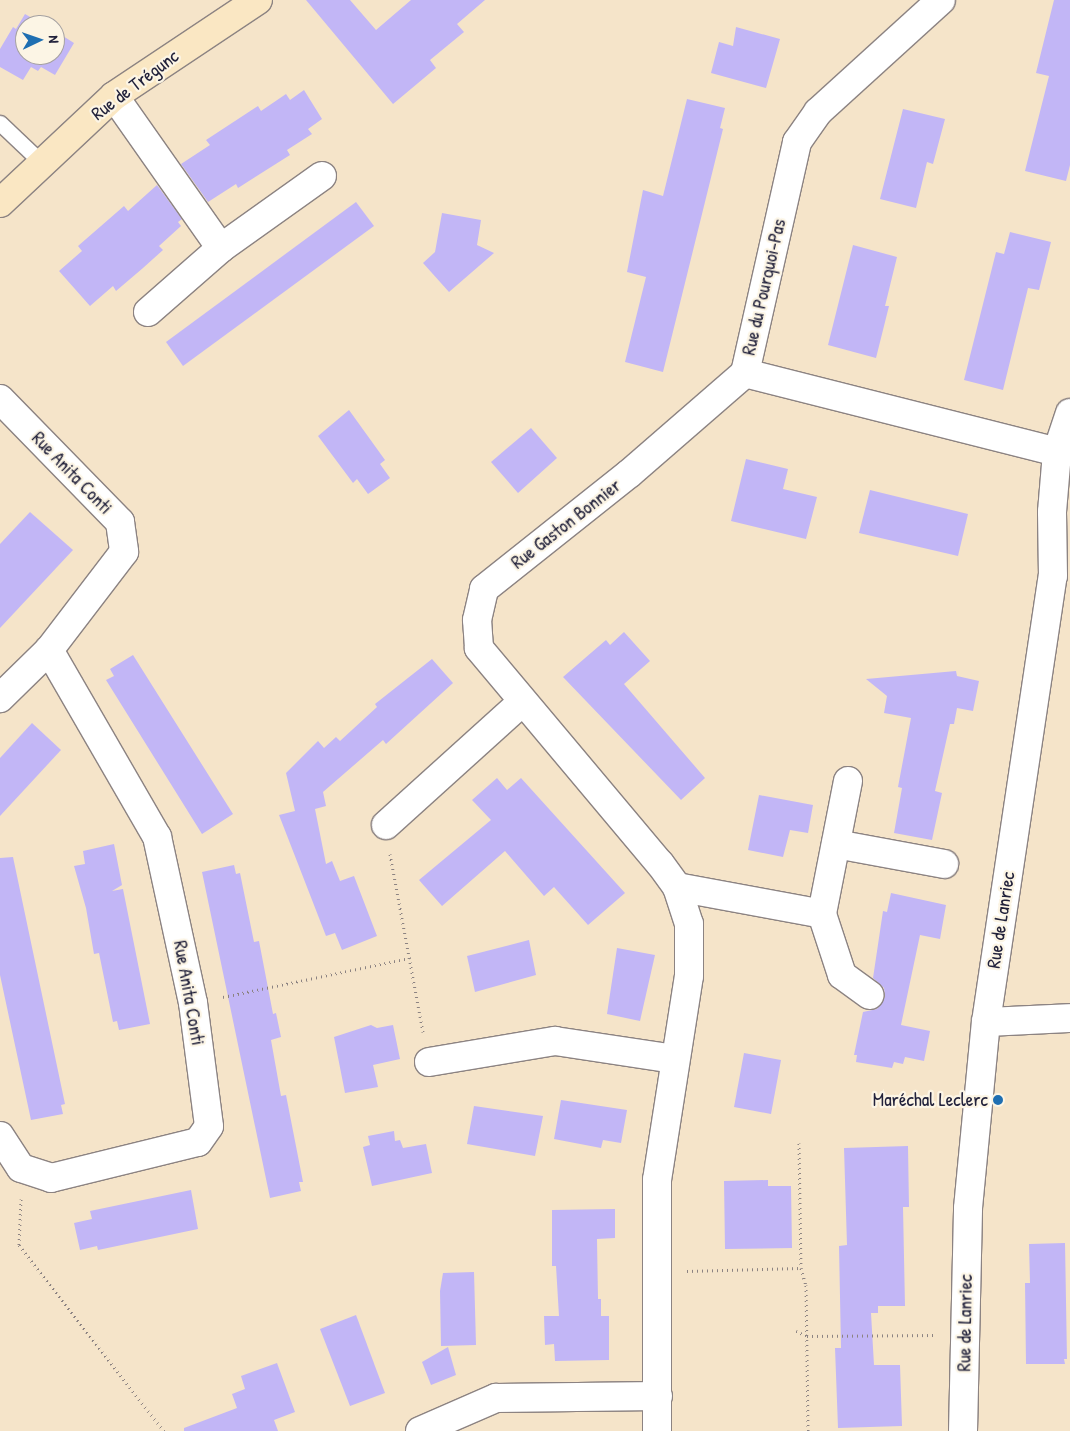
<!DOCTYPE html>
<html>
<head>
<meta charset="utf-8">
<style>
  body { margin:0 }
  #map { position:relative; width:1070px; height:1431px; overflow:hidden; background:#f5e4c9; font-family:"Patrick Hand",sans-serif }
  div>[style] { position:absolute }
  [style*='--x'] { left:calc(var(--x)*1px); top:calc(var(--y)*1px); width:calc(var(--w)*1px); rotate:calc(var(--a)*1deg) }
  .building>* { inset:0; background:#c2b6f6 }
  .path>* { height:3px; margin-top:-1.5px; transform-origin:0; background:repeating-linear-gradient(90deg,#8c8382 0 1px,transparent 0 5px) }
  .roads { filter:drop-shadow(1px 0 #8c8382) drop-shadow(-1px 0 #8c8382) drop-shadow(0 1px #8c8382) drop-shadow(0 -1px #8c8382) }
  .service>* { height:15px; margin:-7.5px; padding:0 7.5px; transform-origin:7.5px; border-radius:7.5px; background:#fff }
  .minor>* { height:28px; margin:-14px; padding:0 14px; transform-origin:14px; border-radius:14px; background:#fff }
  .secondary>* { height:28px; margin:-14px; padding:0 14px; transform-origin:14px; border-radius:14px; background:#fae7c3 }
  .dots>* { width:14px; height:14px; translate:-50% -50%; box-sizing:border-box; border:2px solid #fcf5e5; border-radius:50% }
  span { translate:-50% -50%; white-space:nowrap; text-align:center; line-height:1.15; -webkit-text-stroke:4.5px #fcf5e5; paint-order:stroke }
  .street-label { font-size:19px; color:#22223b }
  .poi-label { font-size:19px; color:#22223b }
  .right { translate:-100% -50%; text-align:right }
  .north { position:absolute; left:15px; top:15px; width:50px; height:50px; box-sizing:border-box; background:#fcf5e5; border:1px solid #a5a1a1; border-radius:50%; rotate:87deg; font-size:14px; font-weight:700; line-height:20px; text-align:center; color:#22223b }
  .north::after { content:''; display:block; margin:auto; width:18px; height:22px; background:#1f6fb2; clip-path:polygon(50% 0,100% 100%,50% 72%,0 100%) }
</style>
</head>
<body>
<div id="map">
  <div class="building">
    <div style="clip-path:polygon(306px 0,350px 0,376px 30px,411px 0,485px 0,457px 24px,464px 32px,430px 60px,436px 68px,393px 104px)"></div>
    <div style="clip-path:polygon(1054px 0,1070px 0,1070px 165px,1066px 181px,1025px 171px,1049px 76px,1036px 73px)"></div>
    <div style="clip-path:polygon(25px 14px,44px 25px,25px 25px,25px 55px,55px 55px,55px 31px,74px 43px,55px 75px,41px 67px,38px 71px,31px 67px,23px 80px,0 67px,0 49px,13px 27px,16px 29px)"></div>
    <div style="clip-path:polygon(736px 27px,780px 39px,766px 88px,711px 73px,719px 42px,733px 46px)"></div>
    <div style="clip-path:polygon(304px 90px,322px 119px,308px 129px,312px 134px,287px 150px,290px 155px,238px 188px,236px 184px,208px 202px,181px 164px,210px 145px,206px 140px,258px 106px,261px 111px,286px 94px,290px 100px)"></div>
    <div style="clip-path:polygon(687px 99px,725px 108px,720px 128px,723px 129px,663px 372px,625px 362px,646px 277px,627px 272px,643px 190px,663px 196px)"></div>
    <div style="clip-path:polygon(903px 109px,945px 119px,933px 164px,927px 162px,916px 208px,880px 199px)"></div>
    <div style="clip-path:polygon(157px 185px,182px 219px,178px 222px,181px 226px,159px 246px,163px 250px,143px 268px,116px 291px,113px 286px,90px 306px,59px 271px,82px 251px,78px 246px,124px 206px,128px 211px)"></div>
    <div style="clip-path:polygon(356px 202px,374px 226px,183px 366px,166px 342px)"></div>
    <div style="clip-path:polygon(442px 213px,481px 220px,477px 245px,494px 253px,449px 292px,423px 263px,435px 252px)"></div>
    <div style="clip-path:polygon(1010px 232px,1051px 242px,1039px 290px,1028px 288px,1003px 390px,964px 380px,996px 252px,1004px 254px)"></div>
    <div style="clip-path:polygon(853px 245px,897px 257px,885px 306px,889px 306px,876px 358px,828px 345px)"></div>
    <div style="clip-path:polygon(349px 410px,385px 460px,380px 464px,390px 478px,368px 494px,357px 479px,353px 483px,318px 436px)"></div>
    <div style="clip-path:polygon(531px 428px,557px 458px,518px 493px,491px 462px)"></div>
    <div style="clip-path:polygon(746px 459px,788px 469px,783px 489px,817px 497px,806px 539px,731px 521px)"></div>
    <div style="clip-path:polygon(870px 490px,968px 514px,958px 556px,859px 533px)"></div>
    <div style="clip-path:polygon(30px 512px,73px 550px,0 628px,0 544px)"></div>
    <div style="clip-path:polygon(624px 632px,650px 661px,624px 684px,705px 778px,681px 800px,563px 677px,606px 640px,610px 645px)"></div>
    <div style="clip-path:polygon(133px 655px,233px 814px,202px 834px,106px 680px,114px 676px,110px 669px)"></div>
    <div style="clip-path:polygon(432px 659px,453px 683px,386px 744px,383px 740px,323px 792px,326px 806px,315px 809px,326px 864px,332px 861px,340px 881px,354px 876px,377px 936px,342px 950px,335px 933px,326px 936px,279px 815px,295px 811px,286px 773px,318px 741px,324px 748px,336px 737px,340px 741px,377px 707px,375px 704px)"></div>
    <div style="clip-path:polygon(956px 671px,957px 676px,979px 681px,973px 711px,957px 708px,954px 724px,950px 724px,935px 791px,942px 793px,932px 840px,894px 833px,902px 788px,898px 787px,911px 718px,884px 713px,887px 696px,866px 679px)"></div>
    <div style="clip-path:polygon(32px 723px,61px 750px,0 816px,0 758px)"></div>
    <div style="clip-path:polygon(497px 778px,507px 790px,521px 778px,625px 893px,588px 925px,554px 887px,544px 896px,505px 851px,442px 906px,419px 880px,491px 820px,472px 800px)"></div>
    <div style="clip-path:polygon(759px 795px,813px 805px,808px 833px,790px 830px,783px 857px,748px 850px)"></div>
    <div style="clip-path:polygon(114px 844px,122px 885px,112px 891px,123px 889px,150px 1024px,119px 1030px,117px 1021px,113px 1022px,99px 953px,94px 954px,86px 908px,74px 866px,85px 864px,83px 851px)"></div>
    <div style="clip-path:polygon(13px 857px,65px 1104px,61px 1105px,63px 1114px,31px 1120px,0 975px,0 858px)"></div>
    <div style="clip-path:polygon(234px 865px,236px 874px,240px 873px,254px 942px,259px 941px,273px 1014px,276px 1013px,281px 1037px,271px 1040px,281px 1096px,286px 1095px,303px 1182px,299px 1182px,301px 1191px,270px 1198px,202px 872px)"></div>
    <div style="clip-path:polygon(891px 893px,946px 905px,940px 939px,920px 935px,901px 1025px,930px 1031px,924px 1061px,905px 1057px,903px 1064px,894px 1062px,892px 1068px,856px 1062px,857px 1055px,854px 1055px,863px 1012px,877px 1009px,885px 997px,884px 988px,873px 978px,883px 911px,887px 912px)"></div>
    <div style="clip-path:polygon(529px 940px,536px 975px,475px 992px,467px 956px)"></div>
    <div style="clip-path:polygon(617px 948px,655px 955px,640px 1021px,607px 1014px)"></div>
    <div style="clip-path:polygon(371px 1025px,377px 1028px,393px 1025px,400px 1059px,373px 1065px,378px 1087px,345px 1093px,334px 1037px)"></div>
    <div style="clip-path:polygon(744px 1053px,781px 1060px,771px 1114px,734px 1107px)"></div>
    <div style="clip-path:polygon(561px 1100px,627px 1110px,621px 1143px,603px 1140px,601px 1148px,554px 1139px)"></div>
    <div style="clip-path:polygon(474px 1106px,543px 1116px,535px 1156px,467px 1144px)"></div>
    <div style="clip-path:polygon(394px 1131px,395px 1141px,400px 1140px,403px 1148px,426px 1144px,432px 1173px,372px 1186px,363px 1147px,370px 1145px,368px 1136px)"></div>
    <div style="clip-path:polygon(908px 1146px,909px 1207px,903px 1207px,905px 1306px,878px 1306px,878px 1313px,871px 1313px,874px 1365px,900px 1365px,902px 1426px,838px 1428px,835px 1348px,841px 1348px,839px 1246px,847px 1245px,844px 1148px)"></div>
    <div style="clip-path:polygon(768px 1180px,768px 1186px,791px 1186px,792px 1248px,725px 1249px,724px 1181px)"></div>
    <div style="clip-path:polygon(191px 1190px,198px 1229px,98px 1250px,97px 1246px,80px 1250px,74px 1223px,92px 1219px,90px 1211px)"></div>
    <div style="clip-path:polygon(615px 1209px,615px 1238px,597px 1239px,598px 1299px,601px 1299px,601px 1316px,609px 1316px,609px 1360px,555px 1361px,554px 1344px,545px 1345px,544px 1316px,559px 1316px,556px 1266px,552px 1266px,552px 1210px)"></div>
    <div style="clip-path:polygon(1065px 1243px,1067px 1359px,1064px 1359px,1065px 1364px,1026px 1364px,1025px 1283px,1030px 1283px,1029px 1244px)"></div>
    <div style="clip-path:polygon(474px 1272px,476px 1345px,441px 1346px,440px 1291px,443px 1273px)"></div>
    <div style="clip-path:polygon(356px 1315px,385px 1393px,350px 1406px,320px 1329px)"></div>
    <div style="clip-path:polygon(448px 1347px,456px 1375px,431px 1385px,422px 1362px)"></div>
    <div style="clip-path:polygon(277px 1363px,295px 1412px,274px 1420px,278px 1431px,184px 1431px,184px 1428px,237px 1408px,232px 1394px,245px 1389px,241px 1376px)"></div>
  </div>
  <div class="path">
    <div style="--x:390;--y:854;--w:181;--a:79.5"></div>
    <div style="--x:223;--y:997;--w:190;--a:-11.8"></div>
    <div style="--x:799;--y:1143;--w:125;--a:89.1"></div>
    <div style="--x:801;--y:1268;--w:18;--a:74"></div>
    <div style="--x:806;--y:1285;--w:146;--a:89.2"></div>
    <div style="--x:21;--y:1199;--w:46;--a:92.5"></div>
    <div style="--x:19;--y:1245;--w:236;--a:52.1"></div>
    <div style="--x:687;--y:1271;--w:114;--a:-1.5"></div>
    <div style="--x:796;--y:1331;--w:12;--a:24"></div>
    <div style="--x:807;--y:1336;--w:129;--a:-0.4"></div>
  </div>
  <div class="roads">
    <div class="service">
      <div style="--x:0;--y:123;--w:58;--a:43.6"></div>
    </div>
    <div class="minor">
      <div style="--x:114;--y:96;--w:186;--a:54.9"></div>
      <div style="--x:221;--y:248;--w:124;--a:-35.5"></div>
      <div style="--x:148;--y:312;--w:97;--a:-41.2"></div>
      <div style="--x:745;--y:373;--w:237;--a:-77.3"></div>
      <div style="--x:797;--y:142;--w:37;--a:-55"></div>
      <div style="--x:818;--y:112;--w:166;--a:-42.3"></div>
      <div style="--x:745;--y:373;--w:322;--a:14.2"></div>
      <div style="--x:0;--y:399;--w:172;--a:45.7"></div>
      <div style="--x:120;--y:522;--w:30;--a:82"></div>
      <div style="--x:124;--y:552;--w:123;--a:127.4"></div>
      <div style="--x:49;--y:650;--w:69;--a:135.6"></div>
      <div style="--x:848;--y:781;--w:136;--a:101.1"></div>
      <div style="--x:822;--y:914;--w:64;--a:71.8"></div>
      <div style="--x:842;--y:975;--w:34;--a:36"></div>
      <div style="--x:386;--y:825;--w:183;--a:-42.1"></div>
      <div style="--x:836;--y:844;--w:110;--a:10.5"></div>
      <div style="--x:677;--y:887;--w:147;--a:10.5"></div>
      <div style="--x:986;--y:1022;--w:84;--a:-2.7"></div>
      <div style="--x:429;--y:1062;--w:128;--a:-9.5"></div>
      <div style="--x:555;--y:1041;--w:120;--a:8.6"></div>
      <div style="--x:0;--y:1136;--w:38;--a:57"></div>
      <div style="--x:21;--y:1168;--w:32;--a:18"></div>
      <div style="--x:51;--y:1178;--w:151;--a:-13.8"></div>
      <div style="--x:198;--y:1142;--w:19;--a:-55"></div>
      <div style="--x:209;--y:1126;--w:124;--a:-97.4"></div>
      <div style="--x:193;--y:1003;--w:170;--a:-102.2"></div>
      <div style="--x:157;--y:837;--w:216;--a:-120"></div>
      <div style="--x:420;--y:1431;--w:83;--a:-23.5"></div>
      <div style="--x:496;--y:1398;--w:162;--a:-0.7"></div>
      <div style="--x:657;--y:1431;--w:251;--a:-90"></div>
      <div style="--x:657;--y:1180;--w:206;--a:-81.1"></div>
      <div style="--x:689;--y:976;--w:52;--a:-90"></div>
      <div style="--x:689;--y:924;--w:39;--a:-108"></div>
      <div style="--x:677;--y:887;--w:29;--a:-126"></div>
      <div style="--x:660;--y:864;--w:282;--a:-130"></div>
      <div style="--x:479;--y:648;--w:28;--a:-94"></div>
      <div style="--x:477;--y:620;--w:32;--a:-77"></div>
      <div style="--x:484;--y:589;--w:186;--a:-38.5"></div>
      <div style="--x:630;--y:473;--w:152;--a:-41"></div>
      <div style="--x:963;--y:1431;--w:223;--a:-88.7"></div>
      <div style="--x:968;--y:1208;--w:187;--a:-84.5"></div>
      <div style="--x:986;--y:1022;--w:451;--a:-81.5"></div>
      <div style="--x:1053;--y:576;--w:64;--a:-90.9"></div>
      <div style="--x:1052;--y:512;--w:60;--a:-85.2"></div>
      <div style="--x:1057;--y:452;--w:41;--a:-71.6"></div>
    </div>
    <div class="secondary">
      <div style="--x:0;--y:203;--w:156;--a:-43.2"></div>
      <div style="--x:114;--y:96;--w:173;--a:-33.7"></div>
    </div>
  </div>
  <div class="dots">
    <div style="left:998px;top:1100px;background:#1f6fb2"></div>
  </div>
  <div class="street-label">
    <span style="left:135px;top:85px;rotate:-37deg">Rue de Trégunc</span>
    <span style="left:764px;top:287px;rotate:-77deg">Rue du Pourquoi-Pas</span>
    <span style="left:72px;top:473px;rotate:46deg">Rue Anita Conti</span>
    <span style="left:566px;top:524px;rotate:-38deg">Rue Gaston Bonnier</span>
    <span style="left:1001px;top:920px;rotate:-81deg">Rue de Lanriec</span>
    <span style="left:189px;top:993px;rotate:80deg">Rue Anita Conti</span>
    <span style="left:965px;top:1323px;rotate:-89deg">Rue de Lanriec</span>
  </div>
  <div class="poi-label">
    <span class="right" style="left:988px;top:1100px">Maréchal Leclerc</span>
  </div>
  <div class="north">N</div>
</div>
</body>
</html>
